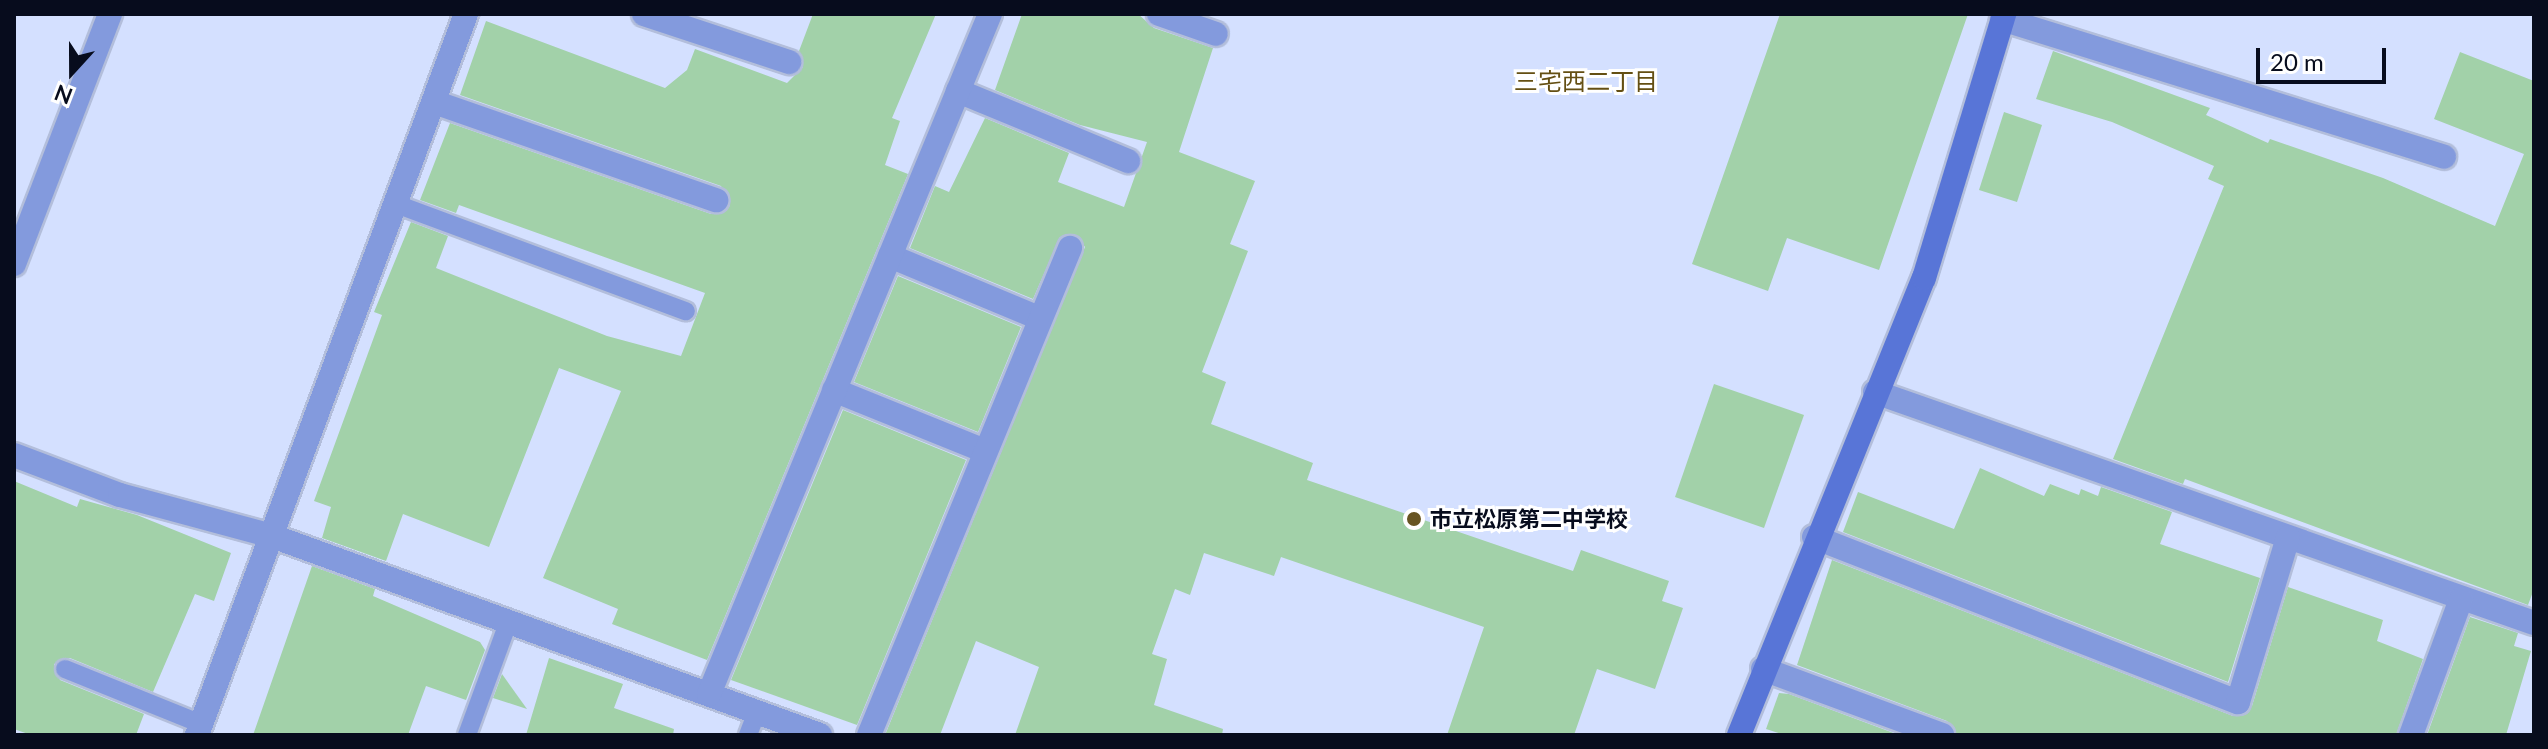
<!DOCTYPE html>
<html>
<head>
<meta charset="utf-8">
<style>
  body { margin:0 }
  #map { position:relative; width:2548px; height:749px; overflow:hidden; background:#d4e0ff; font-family:Lato,"Noto Sans JP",sans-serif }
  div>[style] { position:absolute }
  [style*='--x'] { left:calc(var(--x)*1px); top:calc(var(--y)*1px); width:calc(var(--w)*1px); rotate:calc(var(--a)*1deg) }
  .building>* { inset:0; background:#a2d1a9 }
  .roads { filter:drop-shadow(2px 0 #b3bedb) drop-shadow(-2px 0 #b3bedb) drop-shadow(0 2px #b3bedb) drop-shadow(0 -2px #b3bedb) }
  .lane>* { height:18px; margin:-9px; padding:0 9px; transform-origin:9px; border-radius:9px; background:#839add }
  .street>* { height:24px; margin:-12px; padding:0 12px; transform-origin:12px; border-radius:12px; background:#839add }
  .secondary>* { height:24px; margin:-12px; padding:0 12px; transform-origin:12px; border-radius:12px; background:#5875d7 }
  .dots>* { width:22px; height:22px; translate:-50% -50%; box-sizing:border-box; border:4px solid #fff; border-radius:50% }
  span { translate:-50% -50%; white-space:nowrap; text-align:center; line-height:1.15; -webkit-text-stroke:6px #fff; paint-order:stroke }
  .poi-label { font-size:22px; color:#070c1d; font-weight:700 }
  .left { translate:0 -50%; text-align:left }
  .neighbourhood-label { font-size:24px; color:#644f13 }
  .frame { position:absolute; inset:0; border:16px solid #070c1d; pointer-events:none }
  .north { position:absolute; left:32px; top:32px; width:80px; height:80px; -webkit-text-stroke:6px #fff; paint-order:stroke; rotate:201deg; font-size:22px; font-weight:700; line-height:32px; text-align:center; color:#070c1d }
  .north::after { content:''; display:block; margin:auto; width:28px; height:36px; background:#070c1d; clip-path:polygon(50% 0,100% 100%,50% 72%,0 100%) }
  .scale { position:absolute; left:2256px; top:48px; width:130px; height:36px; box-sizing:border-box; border:4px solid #070c1d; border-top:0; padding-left:10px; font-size:24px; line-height:28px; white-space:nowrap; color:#070c1d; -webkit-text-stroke:6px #fff; paint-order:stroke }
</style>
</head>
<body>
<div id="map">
  <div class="building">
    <div style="clip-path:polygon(813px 14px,936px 14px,892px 118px,900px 121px,885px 165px,908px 174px,707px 660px,612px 624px,618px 609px,543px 578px,621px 391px,559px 368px,489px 547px,403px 514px,386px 561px,322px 538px,331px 507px,314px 501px,382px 315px,374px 312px,411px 222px,448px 236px,436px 268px,607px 336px,681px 356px,705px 293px,459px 205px,456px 213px,420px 200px,450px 123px,711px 214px,730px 206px,721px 186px,460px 95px,486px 21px,665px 88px,687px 70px,695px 49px,787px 83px,803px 67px,799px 51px)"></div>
    <div style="clip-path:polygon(1022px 14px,1138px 14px,1154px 28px,1213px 48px,1179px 152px,1255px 181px,1230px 244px,1248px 251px,1202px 372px,1226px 382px,1211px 424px,1313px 463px,1307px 480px,1573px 571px,1581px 550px,1669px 581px,1662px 601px,1683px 608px,1655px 689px,1597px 669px,1574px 735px,1447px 735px,1484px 627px,1281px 557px,1274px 576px,1204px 553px,1190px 595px,1175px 589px,1152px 654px,1167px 659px,1154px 705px,1223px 729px,1222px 735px,1015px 735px,1039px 667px,976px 641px,940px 735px,885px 735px,1085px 247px,1076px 235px,1060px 237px,1033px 299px,910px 248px,935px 186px,949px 192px,985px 118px,1069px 153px,1058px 182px,1124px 207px,1147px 142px,1080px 125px,995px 90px)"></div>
    <div style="clip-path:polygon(1780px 14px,1968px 14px,1879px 270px,1787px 238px,1768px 291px,1692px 264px)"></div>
    <div style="clip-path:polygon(2053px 51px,2210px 108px,2206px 115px,2268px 143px,2270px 139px,2383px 178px,2495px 226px,2524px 154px,2434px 119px,2460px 52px,2534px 81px,2534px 589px,2528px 605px,2185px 479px,2183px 484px,2113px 459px,2224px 186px,2208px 179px,2214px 166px,2112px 122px,2036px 99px)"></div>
    <div style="clip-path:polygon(2004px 112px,2042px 125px,2017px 202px,1979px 190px)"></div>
    <div style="clip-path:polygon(898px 276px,1021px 327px,978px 432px,854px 382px)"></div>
    <div style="clip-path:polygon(1714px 384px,1804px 415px,1764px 528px,1675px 497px)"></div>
    <div style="clip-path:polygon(843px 410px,966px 460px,857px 725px,731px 680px)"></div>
    <div style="clip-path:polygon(1980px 468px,2044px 496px,2050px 484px,2079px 495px,2081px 489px,2098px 496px,2101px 487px,2172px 512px,2160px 544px,2260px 578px,2228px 682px,1843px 532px,1858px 492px,1954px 529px)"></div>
    <div style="clip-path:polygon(14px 481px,77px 507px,80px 499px,137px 515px,231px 553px,214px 601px,195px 594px,153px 692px,70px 658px,54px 664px,60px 680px,144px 714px,136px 735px,31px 735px,14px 729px)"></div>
    <div style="clip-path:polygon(1832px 560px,2233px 716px,2252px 706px,2288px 587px,2383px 620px,2377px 641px,2423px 659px,2396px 735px,1957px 735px,1947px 721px,1797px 665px)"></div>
    <div style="clip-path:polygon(312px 566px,375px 589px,373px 596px,480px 642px,485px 650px,466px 700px,426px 686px,408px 735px,253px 735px)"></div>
    <div style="clip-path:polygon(2470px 617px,2518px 633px,2514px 646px,2531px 651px,2506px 735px,2427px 735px)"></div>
    <div style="clip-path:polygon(549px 658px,623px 684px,614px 708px,674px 729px,673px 735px,526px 735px)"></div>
    <div style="clip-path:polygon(502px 674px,527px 709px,493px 698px)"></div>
    <div style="clip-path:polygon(1779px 693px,1789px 694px,1899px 735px,1785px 735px,1766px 729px)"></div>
  </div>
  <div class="roads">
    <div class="lane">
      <div style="--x:396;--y:204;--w:309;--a:20.3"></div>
      <div style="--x:65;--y:669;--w:147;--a:22"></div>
      <div style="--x:467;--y:735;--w:122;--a:-69.9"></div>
      <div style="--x:748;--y:735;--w:25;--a:-69"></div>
    </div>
    <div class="street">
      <div style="--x:644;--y:14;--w:153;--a:18.3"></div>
      <div style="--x:1159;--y:14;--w:60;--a:19.3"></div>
      <div style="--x:2002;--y:19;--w:463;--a:17.3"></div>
      <div style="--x:958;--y:91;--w:184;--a:22.4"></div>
      <div style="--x:434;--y:102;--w:299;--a:19.2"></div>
      <div style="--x:890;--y:256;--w:161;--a:22.6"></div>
      <div style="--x:14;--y:264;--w:268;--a:-69"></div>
      <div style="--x:834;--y:390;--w:163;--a:22"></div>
      <div style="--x:1875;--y:392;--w:698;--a:19.32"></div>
      <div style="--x:14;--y:455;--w:113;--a:20.7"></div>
      <div style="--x:120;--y:495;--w:157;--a:15.1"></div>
      <div style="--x:272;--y:536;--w:583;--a:19.96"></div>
      <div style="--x:1814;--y:537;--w:455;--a:21.3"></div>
      <div style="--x:2238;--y:702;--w:172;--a:-73.1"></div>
      <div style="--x:1763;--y:669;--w:191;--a:20.2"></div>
      <div style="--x:709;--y:694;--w:736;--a:-67.55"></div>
      <div style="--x:197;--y:735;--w:770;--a:-69.54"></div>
      <div style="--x:869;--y:735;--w:527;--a:-67.57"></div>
      <div style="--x:2411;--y:735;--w:145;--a:-69.8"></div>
    </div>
    <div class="secondary">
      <div style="--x:1739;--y:735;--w:493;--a:-68"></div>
      <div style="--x:1924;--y:278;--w:276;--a:-73.1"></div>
    </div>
  </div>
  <div class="dots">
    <div style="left:1414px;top:519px;background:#675422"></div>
  </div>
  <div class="poi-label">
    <span class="left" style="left:1430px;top:519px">市立松原第二中学校</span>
  </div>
  <div class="neighbourhood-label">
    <span style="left:1586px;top:81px">三宅西二丁目</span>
  </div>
  <div class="frame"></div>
  <div class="north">N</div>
  <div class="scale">20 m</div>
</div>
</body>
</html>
